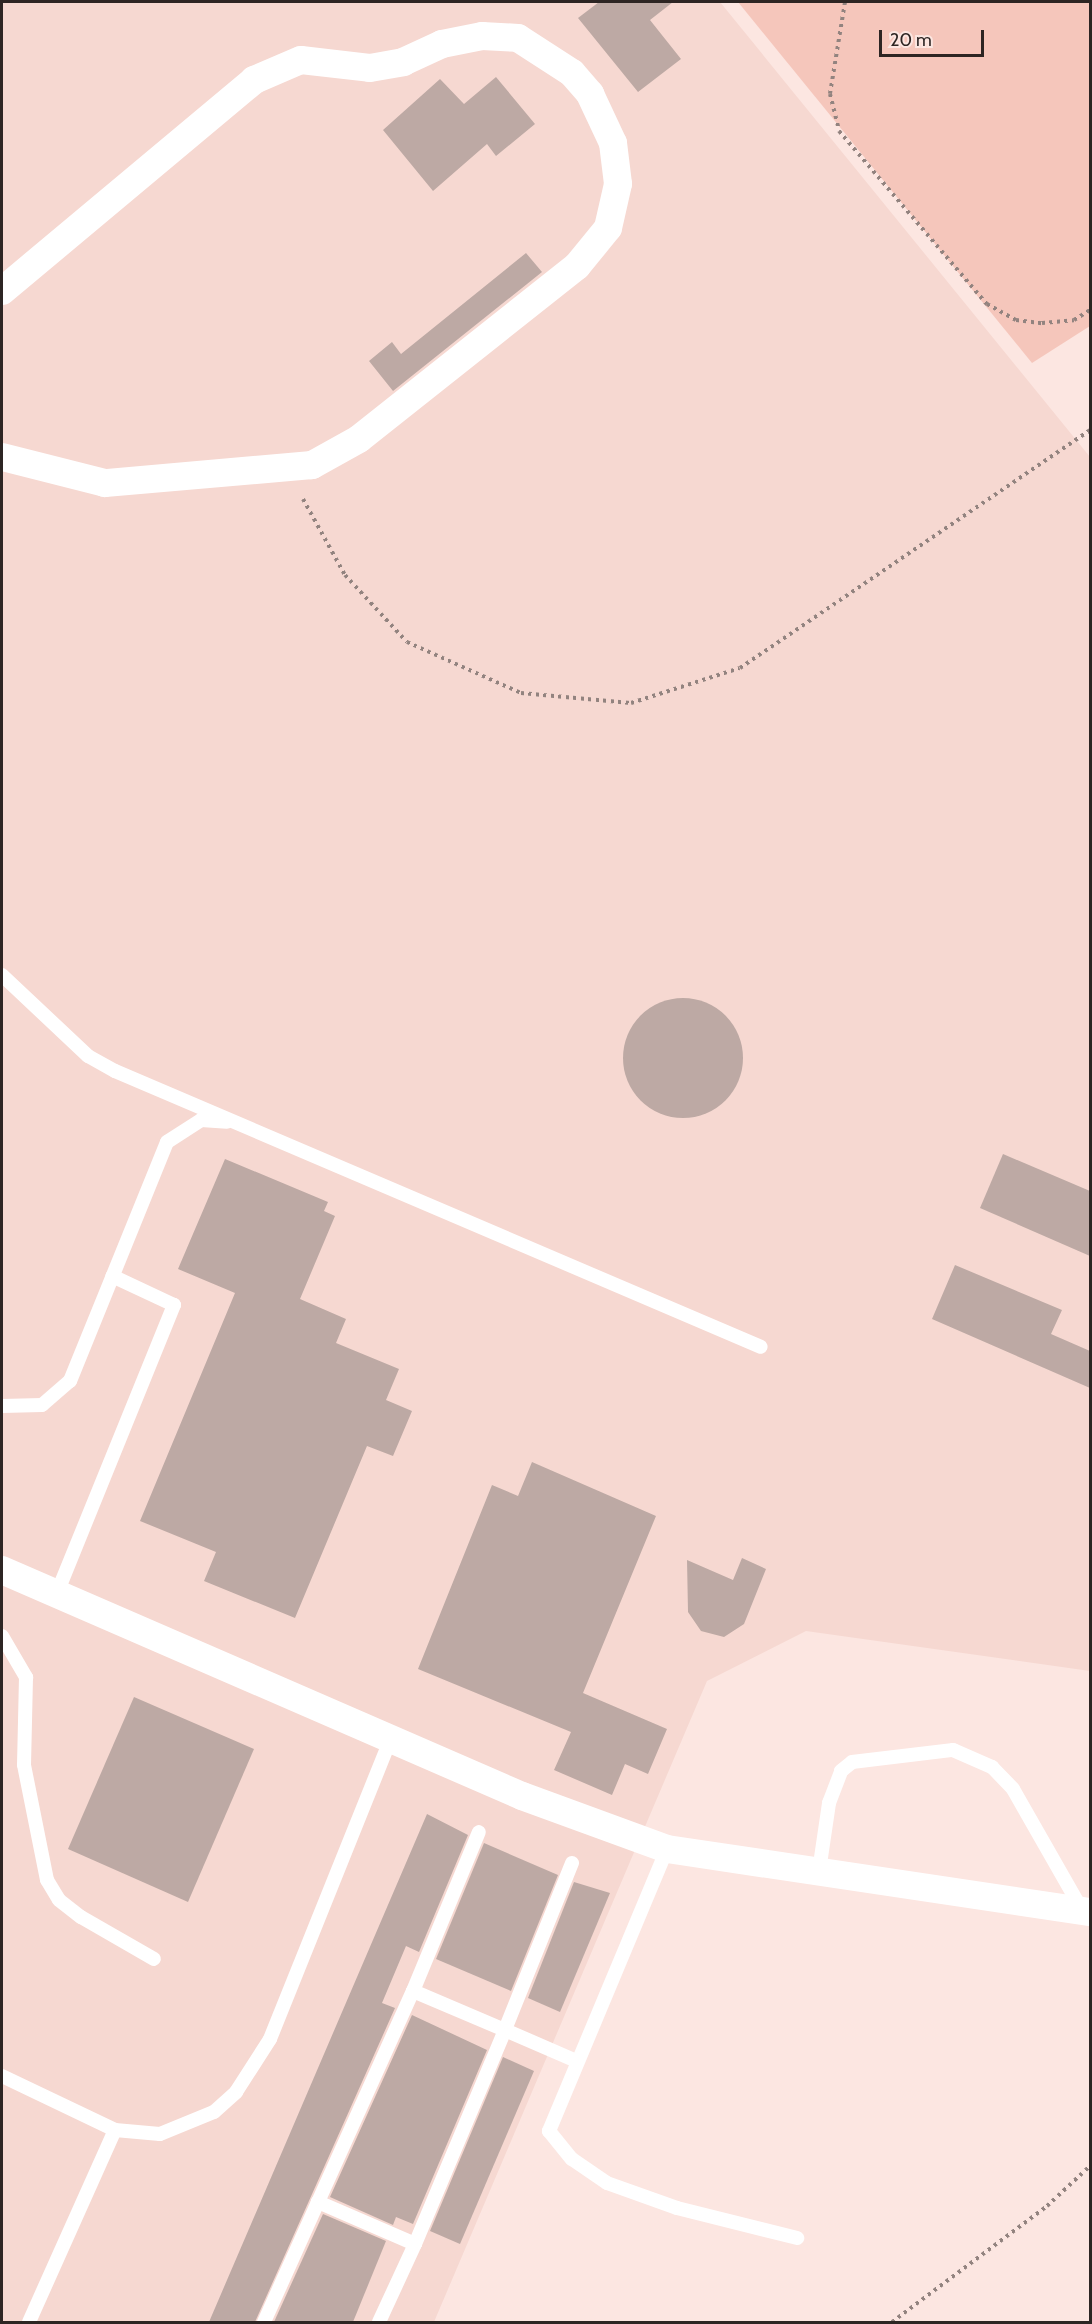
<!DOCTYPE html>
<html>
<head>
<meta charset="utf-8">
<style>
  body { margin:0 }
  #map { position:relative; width:1092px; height:2324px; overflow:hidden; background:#fce6e1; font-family:Cabin,sans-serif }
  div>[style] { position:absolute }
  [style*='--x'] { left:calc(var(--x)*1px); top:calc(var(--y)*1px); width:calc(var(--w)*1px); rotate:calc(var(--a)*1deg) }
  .built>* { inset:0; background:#f6d8d1 }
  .green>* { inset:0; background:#f5c6bb }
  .building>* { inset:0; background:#bda9a4 }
  .round { border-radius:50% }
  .path>* { height:4px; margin-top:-2px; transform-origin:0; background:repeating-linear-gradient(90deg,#92837f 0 3px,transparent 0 7.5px) }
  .service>* { height:14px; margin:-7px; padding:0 7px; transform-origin:7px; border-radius:7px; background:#fff }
  .minor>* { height:28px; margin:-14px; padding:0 14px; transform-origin:14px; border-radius:14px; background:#fff }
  span { translate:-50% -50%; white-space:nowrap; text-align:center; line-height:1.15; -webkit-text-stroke:4.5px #fce6e1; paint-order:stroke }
  .frame { position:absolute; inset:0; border:3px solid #2d2523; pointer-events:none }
  .scale { position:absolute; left:879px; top:30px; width:105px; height:27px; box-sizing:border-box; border:3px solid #2d2523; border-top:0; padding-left:8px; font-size:18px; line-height:21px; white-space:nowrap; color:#2d2523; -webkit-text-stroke:4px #fce6e1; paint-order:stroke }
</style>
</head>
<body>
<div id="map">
  <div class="built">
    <div style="clip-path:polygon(2px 2px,720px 2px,1090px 457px,1090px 1671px,806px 1631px,707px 1681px,434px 2322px,2px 2322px)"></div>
  </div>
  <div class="green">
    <div style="clip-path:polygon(738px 2px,1090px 2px,1090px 326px,1032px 363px)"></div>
  </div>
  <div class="building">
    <div style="clip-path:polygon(599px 2px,673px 2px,650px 20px,681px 59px,638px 92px,578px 18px)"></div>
    <div style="clip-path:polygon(496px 77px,535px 124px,496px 156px,487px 144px,433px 191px,383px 130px,440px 79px,464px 104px)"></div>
    <div style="clip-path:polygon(526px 253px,542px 272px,393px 391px,369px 361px,392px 342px,401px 354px)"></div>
    <div class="round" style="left:623px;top:998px;width:120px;height:120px"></div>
    <div style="clip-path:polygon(1003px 1154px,1090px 1191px,1090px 1256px,980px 1208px)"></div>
    <div style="clip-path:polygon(225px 1159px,328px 1202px,324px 1211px,335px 1216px,300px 1299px,346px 1319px,336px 1343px,399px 1369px,386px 1400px,412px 1411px,393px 1456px,367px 1446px,295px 1618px,204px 1581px,216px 1552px,140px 1521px,235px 1293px,178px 1269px)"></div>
    <div style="clip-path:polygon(955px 1265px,1062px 1310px,1051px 1334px,1090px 1351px,1090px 1388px,932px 1319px)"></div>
    <div style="clip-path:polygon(532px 1462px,656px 1516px,583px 1693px,667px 1729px,648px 1774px,625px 1764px,612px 1795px,554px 1770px,571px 1732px,418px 1669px,492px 1485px,518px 1496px)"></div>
    <div style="clip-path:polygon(742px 1558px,766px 1569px,744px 1624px,724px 1637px,701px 1631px,688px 1612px,687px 1560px,733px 1580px)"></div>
    <div style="clip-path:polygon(134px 1697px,254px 1749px,188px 1902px,68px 1849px)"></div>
    <div style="clip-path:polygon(427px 1814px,468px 1835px,419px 1952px,406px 1946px,382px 2003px,395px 2008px,255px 2322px,209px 2322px)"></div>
    <div style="clip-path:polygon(484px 1843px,558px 1875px,511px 1991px,436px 1959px)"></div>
    <div style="clip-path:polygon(574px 1882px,610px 1893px,560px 2012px,528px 1998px)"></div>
    <div style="clip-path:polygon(412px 2015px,487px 2050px,413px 2224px,396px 2217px,393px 2225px,330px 2197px)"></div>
    <div style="clip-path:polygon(503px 2057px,534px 2071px,460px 2244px,430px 2231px)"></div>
    <div style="clip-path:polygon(323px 2214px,386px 2241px,353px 2322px,274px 2322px)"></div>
  </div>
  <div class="path">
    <div style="--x:845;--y:2;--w:93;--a:99.3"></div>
    <div style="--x:830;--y:94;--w:38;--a:76"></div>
    <div style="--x:839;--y:131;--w:228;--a:49.5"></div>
    <div style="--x:987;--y:304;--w:33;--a:29"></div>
    <div style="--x:1016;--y:320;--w:26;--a:7"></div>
    <div style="--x:1042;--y:323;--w:32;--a:-5"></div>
    <div style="--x:1074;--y:320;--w:19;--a:-32"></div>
    <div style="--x:303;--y:499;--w:87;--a:61.1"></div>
    <div style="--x:345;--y:575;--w:91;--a:47.2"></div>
    <div style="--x:407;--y:642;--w:125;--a:24.1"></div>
    <div style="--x:521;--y:693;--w:110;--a:5.2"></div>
    <div style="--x:631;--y:703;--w:114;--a:-17.8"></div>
    <div style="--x:740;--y:668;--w:423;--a:-34.2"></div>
    <div style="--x:892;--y:2322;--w:194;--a:-36.8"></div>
    <div style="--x:1047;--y:2206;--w:59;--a:-42.9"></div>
  </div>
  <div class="service">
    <div style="--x:2;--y:975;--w:118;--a:43.3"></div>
    <div style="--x:88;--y:1056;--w:31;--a:29"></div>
    <div style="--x:115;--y:1071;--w:702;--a:23.13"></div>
    <div style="--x:2;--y:1406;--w:40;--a:-1.4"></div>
    <div style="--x:42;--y:1405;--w:37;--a:-41"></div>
    <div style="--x:70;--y:1381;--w:258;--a:-67.9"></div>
    <div style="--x:167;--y:1142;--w:40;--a:-32.9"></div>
    <div style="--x:201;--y:1120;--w:26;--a:4"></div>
    <div style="--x:57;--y:1593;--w:311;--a:-67.9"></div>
    <div style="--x:174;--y:1305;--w:68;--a:-154.9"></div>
    <div style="--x:2;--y:1636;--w:48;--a:59.7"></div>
    <div style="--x:26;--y:1677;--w:88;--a:91.3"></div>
    <div style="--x:24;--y:1765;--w:117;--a:78.7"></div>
    <div style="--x:47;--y:1880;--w:23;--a:59"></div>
    <div style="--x:59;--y:1900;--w:28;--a:38"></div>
    <div style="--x:81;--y:1917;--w:84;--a:29.9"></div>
    <div style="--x:667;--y:1849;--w:306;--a:112.7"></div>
    <div style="--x:549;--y:2131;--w:36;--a:51"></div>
    <div style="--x:572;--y:2159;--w:42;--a:34.4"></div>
    <div style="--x:607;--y:2183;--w:74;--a:19.7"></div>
    <div style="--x:677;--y:2208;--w:124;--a:14"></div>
    <div style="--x:572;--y:1863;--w:180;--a:111.9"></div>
    <div style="--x:505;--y:2030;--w:75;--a:23.5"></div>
    <div style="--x:819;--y:1871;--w:69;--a:-81.6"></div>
    <div style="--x:829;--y:1803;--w:34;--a:-69"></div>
    <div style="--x:841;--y:1771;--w:14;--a:-39"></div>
    <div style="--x:852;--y:1762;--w:102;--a:-6.8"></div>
    <div style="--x:953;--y:1750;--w:43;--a:23.6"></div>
    <div style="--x:992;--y:1767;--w:30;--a:46"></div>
    <div style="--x:1013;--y:1789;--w:139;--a:60.3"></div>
    <div style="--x:413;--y:1991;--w:100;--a:23"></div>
    <div style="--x:505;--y:2030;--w:232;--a:112.8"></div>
    <div style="--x:415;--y:2244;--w:106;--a:-156.6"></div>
    <div style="--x:318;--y:2202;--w:231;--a:-65.8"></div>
    <div style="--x:413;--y:1991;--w:172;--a:-67.5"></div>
    <div style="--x:2;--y:2076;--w:125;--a:25.5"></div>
    <div style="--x:29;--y:2322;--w:210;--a:-65.9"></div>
    <div style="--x:115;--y:2130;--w:45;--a:5.1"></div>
    <div style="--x:160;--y:2134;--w:58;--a:-22.2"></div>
    <div style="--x:214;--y:2112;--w:30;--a:-42"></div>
    <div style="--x:236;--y:2092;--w:63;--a:-57.3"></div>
    <div style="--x:270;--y:2039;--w:322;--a:-68.1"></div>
    <div style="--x:264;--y:2322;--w:132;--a:-65.8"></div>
    <div style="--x:379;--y:2322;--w:86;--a:-65.2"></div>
  </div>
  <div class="minor">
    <div style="--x:2;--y:291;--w:329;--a:-39.9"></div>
    <div style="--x:254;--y:80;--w:51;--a:-23.1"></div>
    <div style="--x:301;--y:60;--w:69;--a:6.6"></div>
    <div style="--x:370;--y:68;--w:34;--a:-10"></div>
    <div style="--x:403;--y:62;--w:43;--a:-24.8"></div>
    <div style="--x:442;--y:44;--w:41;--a:-11.3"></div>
    <div style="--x:482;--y:36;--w:36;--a:3"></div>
    <div style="--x:518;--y:38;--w:64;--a:32.9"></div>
    <div style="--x:572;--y:73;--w:28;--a:49"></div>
    <div style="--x:590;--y:94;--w:54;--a:64.9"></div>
    <div style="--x:613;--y:143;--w:41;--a:83"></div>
    <div style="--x:618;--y:184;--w:45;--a:102.8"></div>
    <div style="--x:608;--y:228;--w:49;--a:129.2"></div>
    <div style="--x:577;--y:266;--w:278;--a:141.6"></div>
    <div style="--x:359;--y:439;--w:54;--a:151"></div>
    <div style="--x:312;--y:465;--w:208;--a:175"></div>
    <div style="--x:105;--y:483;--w:106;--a:-165.8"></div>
    <div style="--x:2;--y:1570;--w:567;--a:23.49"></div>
    <div style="--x:522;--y:1796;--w:154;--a:20.1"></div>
    <div style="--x:667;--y:1849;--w:428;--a:8.5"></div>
  </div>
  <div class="frame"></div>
  <div class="scale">20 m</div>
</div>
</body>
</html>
